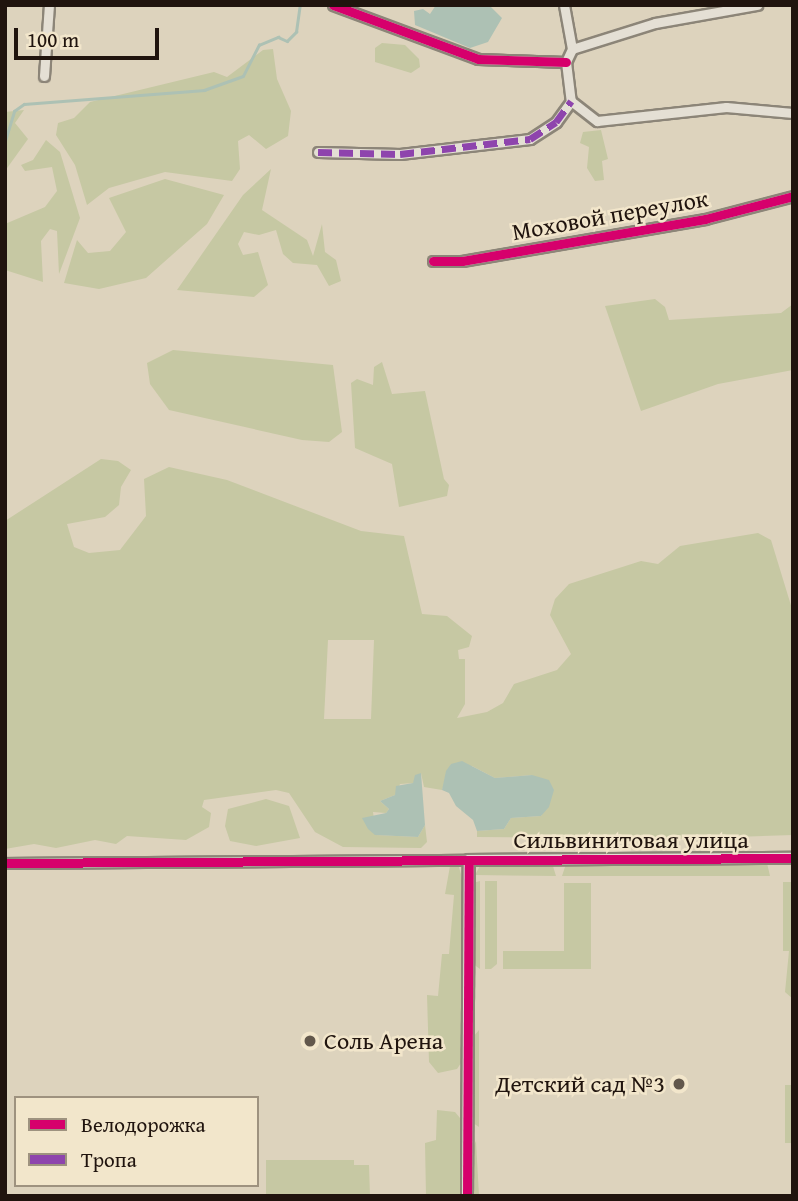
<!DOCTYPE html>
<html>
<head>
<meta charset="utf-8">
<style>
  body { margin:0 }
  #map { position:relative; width:798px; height:1201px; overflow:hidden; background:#ddd3bd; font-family:"Gentium Book Plus",serif }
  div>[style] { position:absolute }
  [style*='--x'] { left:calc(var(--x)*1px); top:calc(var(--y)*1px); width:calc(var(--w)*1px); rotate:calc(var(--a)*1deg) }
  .green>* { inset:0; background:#c6c8a3 }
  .water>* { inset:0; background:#adc1b4 }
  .stream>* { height:2.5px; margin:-1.25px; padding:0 1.25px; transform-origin:1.25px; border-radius:1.25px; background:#adc1b4 }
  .roads { filter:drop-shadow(2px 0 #8c8578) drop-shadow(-2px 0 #8c8578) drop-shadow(0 2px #8c8578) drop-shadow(0 -2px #8c8578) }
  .minor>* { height:9px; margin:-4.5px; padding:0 4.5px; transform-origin:4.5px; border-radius:4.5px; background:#e4dfd4 }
  .tertiary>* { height:10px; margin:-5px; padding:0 5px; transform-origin:5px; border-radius:5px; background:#e4dfd4 }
  .quiet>* { height:7px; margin-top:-3.5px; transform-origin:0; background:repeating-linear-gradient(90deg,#8e44ad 0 14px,transparent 0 21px) }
  .cycleway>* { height:9px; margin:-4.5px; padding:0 4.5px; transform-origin:4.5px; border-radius:4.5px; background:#d6006c }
  .dots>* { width:19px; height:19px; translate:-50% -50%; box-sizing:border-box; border:4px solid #f2e6cb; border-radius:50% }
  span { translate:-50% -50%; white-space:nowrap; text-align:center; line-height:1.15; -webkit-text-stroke:5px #f2e6cb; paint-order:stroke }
  .street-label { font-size:24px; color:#20140e }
  .poi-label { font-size:24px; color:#20140e }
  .left { translate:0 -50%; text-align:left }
  .right { translate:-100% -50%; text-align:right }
  .frame { position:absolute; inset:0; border:7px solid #20140e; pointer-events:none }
  .legend { position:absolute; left:14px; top:1096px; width:245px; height:91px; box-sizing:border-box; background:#f2e6cb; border:2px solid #9e927f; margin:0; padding:9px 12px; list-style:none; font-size:21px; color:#20140e }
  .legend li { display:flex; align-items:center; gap:14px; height:35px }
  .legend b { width:35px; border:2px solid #9e927f }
  .scale { position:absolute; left:14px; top:28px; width:145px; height:32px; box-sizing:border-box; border:4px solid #20140e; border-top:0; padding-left:9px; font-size:21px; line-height:24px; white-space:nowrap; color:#20140e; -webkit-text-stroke:5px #f2e6cb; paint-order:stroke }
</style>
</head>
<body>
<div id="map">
  <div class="green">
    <div style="clip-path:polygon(382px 43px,405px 45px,419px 59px,420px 67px,411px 73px,375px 62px,375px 48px)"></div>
    <div style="clip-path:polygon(273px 49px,277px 79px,291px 111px,288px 136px,266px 149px,249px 135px,238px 141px,240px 169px,232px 181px,165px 172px,109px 188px,87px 205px,75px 165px,56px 135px,58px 123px,74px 118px,90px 102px,214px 72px,227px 77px,263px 50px)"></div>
    <div style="clip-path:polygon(24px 110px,15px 123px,28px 139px,5px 171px,5px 112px)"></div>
    <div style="clip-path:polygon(601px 130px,608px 159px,602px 161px,604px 180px,595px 181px,587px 168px,589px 147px,580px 143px,583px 132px)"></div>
    <div style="clip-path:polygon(46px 140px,60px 152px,80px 218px,59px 274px,57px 231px,50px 229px,41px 241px,43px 282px,5px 270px,5px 224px,45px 207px,57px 191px,52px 167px,25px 171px,21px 165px,33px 160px)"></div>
    <div style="clip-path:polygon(271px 169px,262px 210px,307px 240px,313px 256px,322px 224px,325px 252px,336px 260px,341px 281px,329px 286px,317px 265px,293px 263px,283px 254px,276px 230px,259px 235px,244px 232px,238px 244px,243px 255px,258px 252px,268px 285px,254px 297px,177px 290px,243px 195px)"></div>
    <div style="clip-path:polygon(165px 179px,224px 195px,207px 224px,146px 278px,99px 289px,64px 283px,77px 240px,88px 253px,110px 251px,126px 232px,109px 198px)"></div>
    <div style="clip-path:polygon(655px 299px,665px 307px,669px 320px,781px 313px,793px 304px,793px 370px,718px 384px,641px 411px,605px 306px)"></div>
    <div style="clip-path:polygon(173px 350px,333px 365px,342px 432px,329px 442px,302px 440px,169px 410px,150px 384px,147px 363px)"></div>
    <div style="clip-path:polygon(382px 362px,392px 394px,425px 391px,444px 479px,449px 485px,447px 496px,399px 507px,392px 464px,355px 448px,351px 383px,357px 379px,373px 385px,374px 367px)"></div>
    <div style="clip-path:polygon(evenodd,101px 459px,118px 461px,131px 470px,121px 487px,119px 505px,105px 517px,67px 524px,74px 547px,89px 553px,120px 550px,146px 516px,144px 479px,169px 467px,227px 480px,361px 531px,404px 536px,422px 614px,447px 616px,472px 636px,469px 647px,458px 650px,459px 659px,465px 659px,465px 704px,457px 718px,487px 712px,503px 703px,514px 684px,557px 670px,571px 654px,550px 615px,555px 599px,569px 584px,641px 561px,658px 564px,680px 546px,758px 533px,771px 540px,793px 612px,793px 835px,673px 839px,477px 837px,477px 831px,504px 829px,511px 818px,541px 816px,551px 798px,532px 775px,495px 778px,472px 766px,451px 764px,442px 790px,424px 787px,421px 773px,413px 783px,400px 784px,395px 795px,380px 801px,389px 809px,386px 813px,373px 812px,376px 835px,418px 837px,425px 825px,427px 842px,421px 848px,343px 847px,315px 832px,289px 793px,276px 790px,204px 800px,202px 807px,211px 813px,209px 827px,186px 840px,127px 836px,116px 844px,95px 840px,56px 848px,34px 844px,5px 849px,5px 521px,101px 459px,328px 640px,374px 640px,371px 719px,324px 719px,328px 640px)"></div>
    <div style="clip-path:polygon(266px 799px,289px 806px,300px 838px,256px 846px,230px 841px,225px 826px,228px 809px)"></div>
    <div style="clip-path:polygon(552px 863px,556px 876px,475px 875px,481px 864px)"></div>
    <div style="clip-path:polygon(767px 863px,770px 876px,562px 876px,566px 864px)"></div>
    <div style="clip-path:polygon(458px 864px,463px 881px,463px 1060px,457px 1069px,438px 1073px,429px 1062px,427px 995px,438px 996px,442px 954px,449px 954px,454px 895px,445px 894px,450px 866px)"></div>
    <div style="clip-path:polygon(480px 881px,480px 969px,473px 964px,473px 883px)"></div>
    <div style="clip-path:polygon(485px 881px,497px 881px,497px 964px,491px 969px,485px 969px)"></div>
    <div style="clip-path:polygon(783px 882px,793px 882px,793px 999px,785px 992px,789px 951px,783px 951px)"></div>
    <div style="clip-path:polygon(564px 883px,591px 883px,591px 969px,503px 969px,503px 951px,564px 951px)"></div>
    <div style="clip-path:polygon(479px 1030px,479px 1127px,473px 1123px,473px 1037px)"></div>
    <div style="clip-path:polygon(785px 1085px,793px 1085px,793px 1143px,785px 1143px)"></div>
    <div style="clip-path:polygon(437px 1110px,455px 1112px,460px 1118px,461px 1196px,426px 1196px,425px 1143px,436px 1140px)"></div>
    <div style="clip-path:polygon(476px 1141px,479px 1196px,473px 1196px,473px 1147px)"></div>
    <div style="clip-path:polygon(266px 1160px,354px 1160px,354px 1165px,369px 1165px,370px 1196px,266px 1196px)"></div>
  </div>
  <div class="water">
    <div style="clip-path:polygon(436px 5px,489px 5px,502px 18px,488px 42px,470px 48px,415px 25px,414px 11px,423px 9px,430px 14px)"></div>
    <div style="clip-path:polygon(462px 761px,495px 778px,532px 775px,549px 780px,554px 790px,549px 807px,541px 816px,511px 818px,504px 829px,477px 831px,473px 820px,456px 806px,449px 793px,442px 790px,446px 771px,451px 764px)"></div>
    <div style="clip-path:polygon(421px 773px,425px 825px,418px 837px,375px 835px,368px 829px,362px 818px,386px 813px,389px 809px,380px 801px,395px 795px,396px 786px,413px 783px,415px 775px)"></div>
  </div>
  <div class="stream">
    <div style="--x:5;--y:141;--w:31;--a:-73"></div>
    <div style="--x:14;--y:111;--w:12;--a:-35"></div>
    <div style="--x:24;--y:104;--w:181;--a:-4.4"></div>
    <div style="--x:204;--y:90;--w:41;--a:-19.7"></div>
    <div style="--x:243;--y:76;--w:35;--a:-63"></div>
    <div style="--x:259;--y:45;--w:21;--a:-23"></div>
    <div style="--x:278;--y:37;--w:10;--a:24"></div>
    <div style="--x:287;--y:41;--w:13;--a:-45"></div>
    <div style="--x:296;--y:32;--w:27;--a:-82"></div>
  </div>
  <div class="roads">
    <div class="minor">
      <div style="--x:333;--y:5;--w:155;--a:20.4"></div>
      <div style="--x:478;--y:59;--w:88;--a:2"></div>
      <div style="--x:564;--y:5;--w:45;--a:79.7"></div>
      <div style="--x:572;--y:49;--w:14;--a:115"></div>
      <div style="--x:566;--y:62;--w:39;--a:83"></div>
      <div style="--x:572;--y:49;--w:87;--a:-17.4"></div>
      <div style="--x:655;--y:23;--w:104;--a:-10"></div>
      <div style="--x:44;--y:76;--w:71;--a:-86"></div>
      <div style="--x:571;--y:101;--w:33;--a:38"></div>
      <div style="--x:597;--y:121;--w:130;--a:-6.2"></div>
      <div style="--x:726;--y:107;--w:67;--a:5.1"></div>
      <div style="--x:318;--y:152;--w:82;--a:1.4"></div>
      <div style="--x:400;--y:154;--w:131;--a:-6.6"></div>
      <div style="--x:530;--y:139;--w:31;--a:-33"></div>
      <div style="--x:556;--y:122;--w:26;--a:-54"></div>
      <div style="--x:433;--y:261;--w:29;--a:0"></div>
      <div style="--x:462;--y:261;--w:247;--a:-9.8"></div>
      <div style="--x:705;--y:219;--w:91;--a:-14.6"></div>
      <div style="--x:5;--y:863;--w:464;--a:-0.4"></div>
    </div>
    <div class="tertiary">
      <div style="--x:467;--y:1196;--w:336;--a:-89.7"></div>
      <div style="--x:469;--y:860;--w:324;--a:-0.4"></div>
    </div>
  </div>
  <div class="quiet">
    <div style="--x:318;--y:152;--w:82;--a:1.4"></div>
    <div style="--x:400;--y:154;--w:131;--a:-6.6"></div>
    <div style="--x:530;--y:139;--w:31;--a:-33"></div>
    <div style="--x:556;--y:122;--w:26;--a:-54"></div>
  </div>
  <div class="cycleway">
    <div style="--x:333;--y:5;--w:155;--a:20.4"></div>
    <div style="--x:478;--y:59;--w:88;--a:2"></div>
    <div style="--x:433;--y:261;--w:29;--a:0"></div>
    <div style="--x:462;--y:261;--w:247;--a:-9.8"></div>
    <div style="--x:705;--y:219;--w:91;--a:-14.6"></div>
    <div style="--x:5;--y:863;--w:788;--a:-0.36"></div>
    <div style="--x:467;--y:1196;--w:336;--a:-89.7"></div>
  </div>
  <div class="dots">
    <div style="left:310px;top:1041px;background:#62574b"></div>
    <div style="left:679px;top:1084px;background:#62574b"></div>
  </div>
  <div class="street-label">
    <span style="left:610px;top:215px;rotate:-10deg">Моховой переулок</span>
    <span style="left:631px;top:840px">Сильвинитовая улица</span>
  </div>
  <div class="poi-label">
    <span class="left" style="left:324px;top:1041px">Соль Арена</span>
    <span class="right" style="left:665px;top:1084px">Детский сад №3</span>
  </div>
  <div class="frame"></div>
  <ul class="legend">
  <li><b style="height:9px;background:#d6006c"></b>Велодорожка</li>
  <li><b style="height:9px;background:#8e44ad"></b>Тропа</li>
  </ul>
  <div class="scale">100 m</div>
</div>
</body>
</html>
